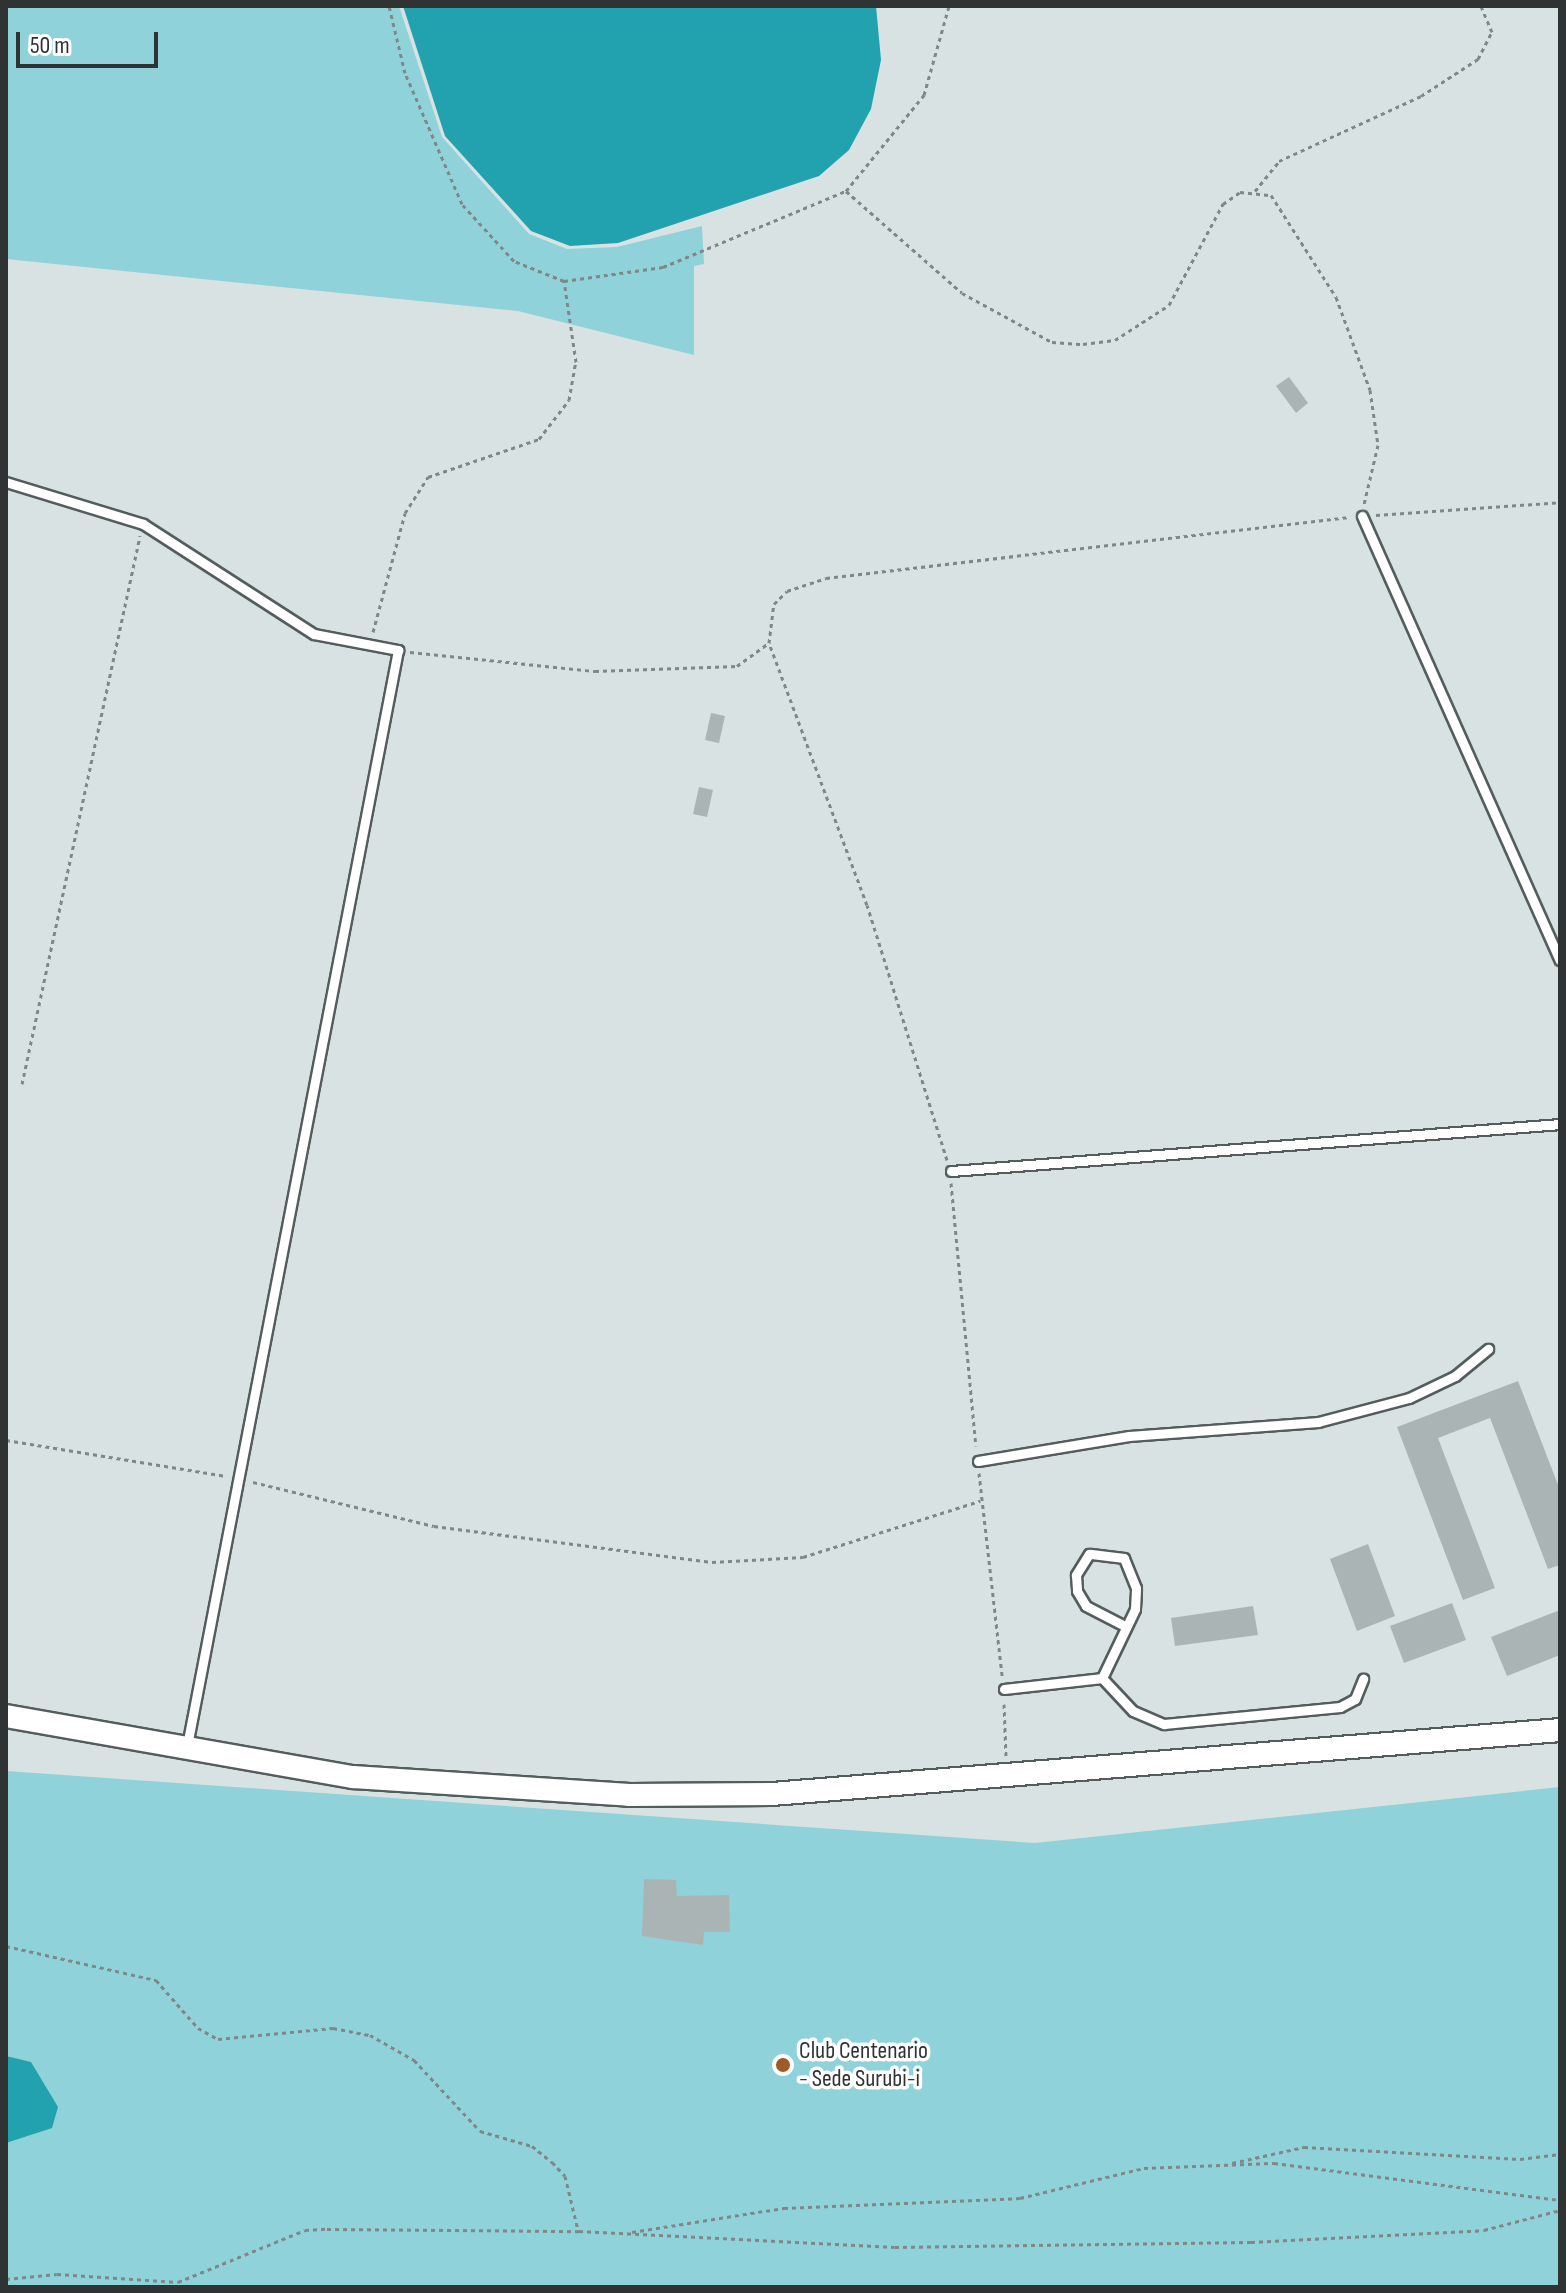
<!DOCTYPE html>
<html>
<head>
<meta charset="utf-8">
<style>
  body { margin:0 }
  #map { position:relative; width:1566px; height:2293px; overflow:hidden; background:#d8e2e3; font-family:"Sofia Sans Condensed",sans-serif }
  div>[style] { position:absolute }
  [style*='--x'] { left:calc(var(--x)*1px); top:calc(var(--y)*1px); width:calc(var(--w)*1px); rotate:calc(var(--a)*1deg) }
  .green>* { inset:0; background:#8fd2d9 }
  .water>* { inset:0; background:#22a2ae }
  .building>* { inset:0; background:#abb4b5 }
  .path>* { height:3px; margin-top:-1.5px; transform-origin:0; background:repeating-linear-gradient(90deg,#808788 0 4px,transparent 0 8px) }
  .roads { filter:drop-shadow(2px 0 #545d5d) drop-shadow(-2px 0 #545d5d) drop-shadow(0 2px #545d5d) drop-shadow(0 -2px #545d5d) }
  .service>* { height:9px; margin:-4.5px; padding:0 4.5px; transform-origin:4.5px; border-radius:4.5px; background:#fff }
  .tertiary>* { height:22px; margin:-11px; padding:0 11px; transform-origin:11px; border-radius:11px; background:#fff }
  .dots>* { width:22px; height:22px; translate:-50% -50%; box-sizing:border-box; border:4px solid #fff; border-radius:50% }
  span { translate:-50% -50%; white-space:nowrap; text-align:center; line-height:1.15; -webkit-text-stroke:7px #fff; paint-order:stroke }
  .poi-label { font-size:24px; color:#2f3333 }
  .left { translate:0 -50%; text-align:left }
  .frame { position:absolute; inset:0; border:8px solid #2f3333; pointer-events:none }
  .scale { position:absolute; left:16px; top:32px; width:142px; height:36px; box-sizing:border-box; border:4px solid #2f3333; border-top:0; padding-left:10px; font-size:24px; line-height:28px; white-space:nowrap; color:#2f3333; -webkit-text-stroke:6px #fff; paint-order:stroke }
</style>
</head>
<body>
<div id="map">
  <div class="green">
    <div style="clip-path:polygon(6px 6px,399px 6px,442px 137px,529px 234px,567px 249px,617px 247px,702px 226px,704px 264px,694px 266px,694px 355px,518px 311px,6px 259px)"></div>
    <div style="clip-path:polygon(6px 1771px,1035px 1843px,1560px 1787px,1560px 2287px,6px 2287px)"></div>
  </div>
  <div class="water">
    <div style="clip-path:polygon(403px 6px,876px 6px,881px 60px,871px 109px,849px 150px,819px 176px,618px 243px,570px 246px,531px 231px,445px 136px)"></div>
    <div style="clip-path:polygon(6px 2056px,31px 2062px,58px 2107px,52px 2128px,6px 2143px)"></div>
  </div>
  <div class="building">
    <div style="clip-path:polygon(1289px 377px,1308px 403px,1296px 413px,1276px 386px)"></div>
    <div style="clip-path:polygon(711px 713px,725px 716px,719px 743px,705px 740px)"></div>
    <div style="clip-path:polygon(699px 787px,713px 790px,707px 817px,693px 814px)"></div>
    <div style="clip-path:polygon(1518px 1381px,1560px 1490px,1560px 1565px,1548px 1569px,1490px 1418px,1438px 1438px,1495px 1588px,1463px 1600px,1397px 1427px)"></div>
    <div style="clip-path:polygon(1368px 1544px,1395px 1616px,1357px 1631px,1330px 1559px)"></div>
    <div style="clip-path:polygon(1452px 1603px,1466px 1640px,1404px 1663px,1390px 1626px)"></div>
    <div style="clip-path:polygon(1253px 1606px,1258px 1635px,1175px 1646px,1171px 1618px)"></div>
    <div style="clip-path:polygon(1560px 1610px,1560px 1655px,1507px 1676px,1491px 1637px)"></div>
    <div style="clip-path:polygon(644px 1879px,676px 1880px,677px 1896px,729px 1895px,730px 1932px,704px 1932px,703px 1945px,642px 1936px)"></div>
  </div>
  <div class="path">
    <div style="--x:846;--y:191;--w:154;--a:41.3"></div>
    <div style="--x:962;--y:293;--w:102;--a:28.6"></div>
    <div style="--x:1052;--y:342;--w:31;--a:4"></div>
    <div style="--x:1083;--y:344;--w:32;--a:-7"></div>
    <div style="--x:1115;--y:340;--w:64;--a:-32.9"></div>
    <div style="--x:1169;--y:305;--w:115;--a:-61.9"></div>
    <div style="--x:1223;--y:204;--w:21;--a:-35"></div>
    <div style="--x:1240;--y:192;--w:31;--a:6"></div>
    <div style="--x:1271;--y:195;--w:121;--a:57.5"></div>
    <div style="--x:1336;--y:297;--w:99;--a:69.9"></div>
    <div style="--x:1370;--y:390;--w:56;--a:81.7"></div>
    <div style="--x:1378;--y:445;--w:61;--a:103.3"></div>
    <div style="--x:1255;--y:191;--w:38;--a:-51"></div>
    <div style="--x:1279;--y:161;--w:156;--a:-24.6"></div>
    <div style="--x:1421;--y:96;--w:68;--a:-33"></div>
    <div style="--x:1478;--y:59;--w:30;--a:-63"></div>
    <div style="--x:1492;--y:32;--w:28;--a:-113"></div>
    <div style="--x:564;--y:281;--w:100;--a:-8"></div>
    <div style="--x:663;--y:267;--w:198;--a:-22.6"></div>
    <div style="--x:846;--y:191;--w:124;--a:-50.9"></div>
    <div style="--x:924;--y:95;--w:92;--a:-74.3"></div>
    <div style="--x:1376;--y:515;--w:184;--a:-4"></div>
    <div style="--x:373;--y:632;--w:123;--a:-74.9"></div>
    <div style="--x:405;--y:513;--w:43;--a:-57.4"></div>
    <div style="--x:428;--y:477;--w:117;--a:-18.9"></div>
    <div style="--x:539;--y:439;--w:49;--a:-52.4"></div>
    <div style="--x:569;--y:400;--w:39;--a:-80"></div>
    <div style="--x:576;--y:362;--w:82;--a:-98.4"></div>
    <div style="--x:564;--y:281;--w:54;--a:-158.2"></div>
    <div style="--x:514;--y:261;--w:77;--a:-132.4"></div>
    <div style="--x:462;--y:204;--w:143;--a:-113.5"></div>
    <div style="--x:405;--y:73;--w:69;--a:-103.4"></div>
    <div style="--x:410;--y:652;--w:186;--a:5.9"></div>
    <div style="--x:595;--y:671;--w:142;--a:-2"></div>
    <div style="--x:737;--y:666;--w:39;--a:-36"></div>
    <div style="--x:22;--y:1084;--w:561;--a:-77.85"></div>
    <div style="--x:947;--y:1160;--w:267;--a:-107.4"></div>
    <div style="--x:867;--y:905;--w:280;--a:-110.5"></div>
    <div style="--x:769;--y:643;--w:39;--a:-83"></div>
    <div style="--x:774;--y:604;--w:18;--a:-45"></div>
    <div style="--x:787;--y:591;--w:41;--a:-18.4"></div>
    <div style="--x:826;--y:578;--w:527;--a:-6.65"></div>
    <div style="--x:951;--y:1183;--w:264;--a:84.6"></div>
    <div style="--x:6;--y:1440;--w:223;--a:9.3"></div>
    <div style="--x:979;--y:1473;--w:204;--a:83.5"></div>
    <div style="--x:253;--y:1482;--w:186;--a:13.7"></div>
    <div style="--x:434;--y:1526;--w:280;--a:7.4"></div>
    <div style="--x:712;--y:1562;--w:91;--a:-3.1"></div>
    <div style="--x:803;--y:1557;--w:186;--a:-17.6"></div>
    <div style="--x:1004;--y:1704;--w:52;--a:87.8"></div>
    <div style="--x:6;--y:1946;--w:154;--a:12.8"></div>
    <div style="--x:156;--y:1980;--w:64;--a:48.8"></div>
    <div style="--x:198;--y:2028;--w:23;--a:29"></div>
    <div style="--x:218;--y:2039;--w:116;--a:-5.5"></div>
    <div style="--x:333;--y:2028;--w:38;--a:11"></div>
    <div style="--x:370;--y:2035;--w:51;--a:29.6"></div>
    <div style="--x:414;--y:2060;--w:97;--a:47.1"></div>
    <div style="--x:480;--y:2131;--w:54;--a:16.1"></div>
    <div style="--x:532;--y:2146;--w:26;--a:39"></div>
    <div style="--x:552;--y:2162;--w:19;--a:47"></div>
    <div style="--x:565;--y:2176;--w:56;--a:76.5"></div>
    <div style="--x:1232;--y:2163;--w:74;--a:-12.5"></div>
    <div style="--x:1304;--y:2147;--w:216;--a:3.2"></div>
    <div style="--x:1520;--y:2159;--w:40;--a:-7.1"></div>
    <div style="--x:632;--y:2232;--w:154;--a:-9"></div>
    <div style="--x:784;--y:2208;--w:236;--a:-2.4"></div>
    <div style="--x:1020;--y:2198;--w:128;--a:-13.6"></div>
    <div style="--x:1144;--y:2168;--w:130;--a:-2.2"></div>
    <div style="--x:1274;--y:2163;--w:288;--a:7.4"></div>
    <div style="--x:6;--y:2279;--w:51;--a:-5.6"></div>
    <div style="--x:57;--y:2274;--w:121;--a:3.8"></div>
    <div style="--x:178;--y:2282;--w:137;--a:-22.3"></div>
    <div style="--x:305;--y:2230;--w:22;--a:-3"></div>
    <div style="--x:327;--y:2229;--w:252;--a:0.5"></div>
    <div style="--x:579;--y:2231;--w:316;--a:2.9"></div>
    <div style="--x:895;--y:2247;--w:356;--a:-0.8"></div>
    <div style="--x:1251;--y:2242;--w:233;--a:-2.9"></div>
    <div style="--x:1484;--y:2230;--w:79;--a:-14.7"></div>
  </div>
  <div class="roads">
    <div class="service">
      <div style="--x:6;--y:482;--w:143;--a:17"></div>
      <div style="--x:143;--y:524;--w:203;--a:32.8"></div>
      <div style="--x:314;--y:634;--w:86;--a:10.8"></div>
      <div style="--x:398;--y:650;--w:1116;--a:100.9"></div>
      <div style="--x:1362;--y:516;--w:486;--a:66"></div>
      <div style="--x:951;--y:1171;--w:611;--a:-4.41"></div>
      <div style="--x:978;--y:1461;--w:153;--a:-9.4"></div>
      <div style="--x:1129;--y:1436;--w:190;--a:-4.2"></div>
      <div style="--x:1318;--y:1422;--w:94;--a:-14.8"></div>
      <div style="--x:1409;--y:1398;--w:51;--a:-25.6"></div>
      <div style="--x:1455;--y:1376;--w:43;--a:-39.3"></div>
      <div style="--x:1102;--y:1678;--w:45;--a:46.8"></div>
      <div style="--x:1133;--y:1711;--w:34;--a:23"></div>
      <div style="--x:1164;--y:1724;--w:177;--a:-5.5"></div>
      <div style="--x:1340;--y:1707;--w:17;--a:-28"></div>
      <div style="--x:1355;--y:1699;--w:22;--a:-68"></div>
      <div style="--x:1004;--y:1689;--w:99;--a:-6.4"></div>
      <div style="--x:1102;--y:1678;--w:76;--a:-64.4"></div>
      <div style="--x:1135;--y:1609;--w:21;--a:-87"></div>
      <div style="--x:1136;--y:1588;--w:32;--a:-112"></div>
      <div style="--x:1124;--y:1558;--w:35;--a:-173"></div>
      <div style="--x:1089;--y:1554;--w:25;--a:122"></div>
      <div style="--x:1076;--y:1575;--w:16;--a:86"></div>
      <div style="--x:1077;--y:1591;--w:17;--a:59"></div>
      <div style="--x:1086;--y:1606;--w:42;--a:27.2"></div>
    </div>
    <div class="tertiary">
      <div style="--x:6;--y:1716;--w:352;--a:10"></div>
      <div style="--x:353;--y:1777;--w:277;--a:3.7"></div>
      <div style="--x:629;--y:1795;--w:143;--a:-0.4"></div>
      <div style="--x:772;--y:1794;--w:791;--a:-4.64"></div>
    </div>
  </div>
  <div class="dots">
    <div style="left:783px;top:2065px;background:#9d5b29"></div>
  </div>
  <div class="poi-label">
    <span class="left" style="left:799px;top:2065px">Club Centenario<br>- Sede Surubi-i</span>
  </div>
  <div class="frame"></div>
  <div class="scale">50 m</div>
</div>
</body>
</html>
